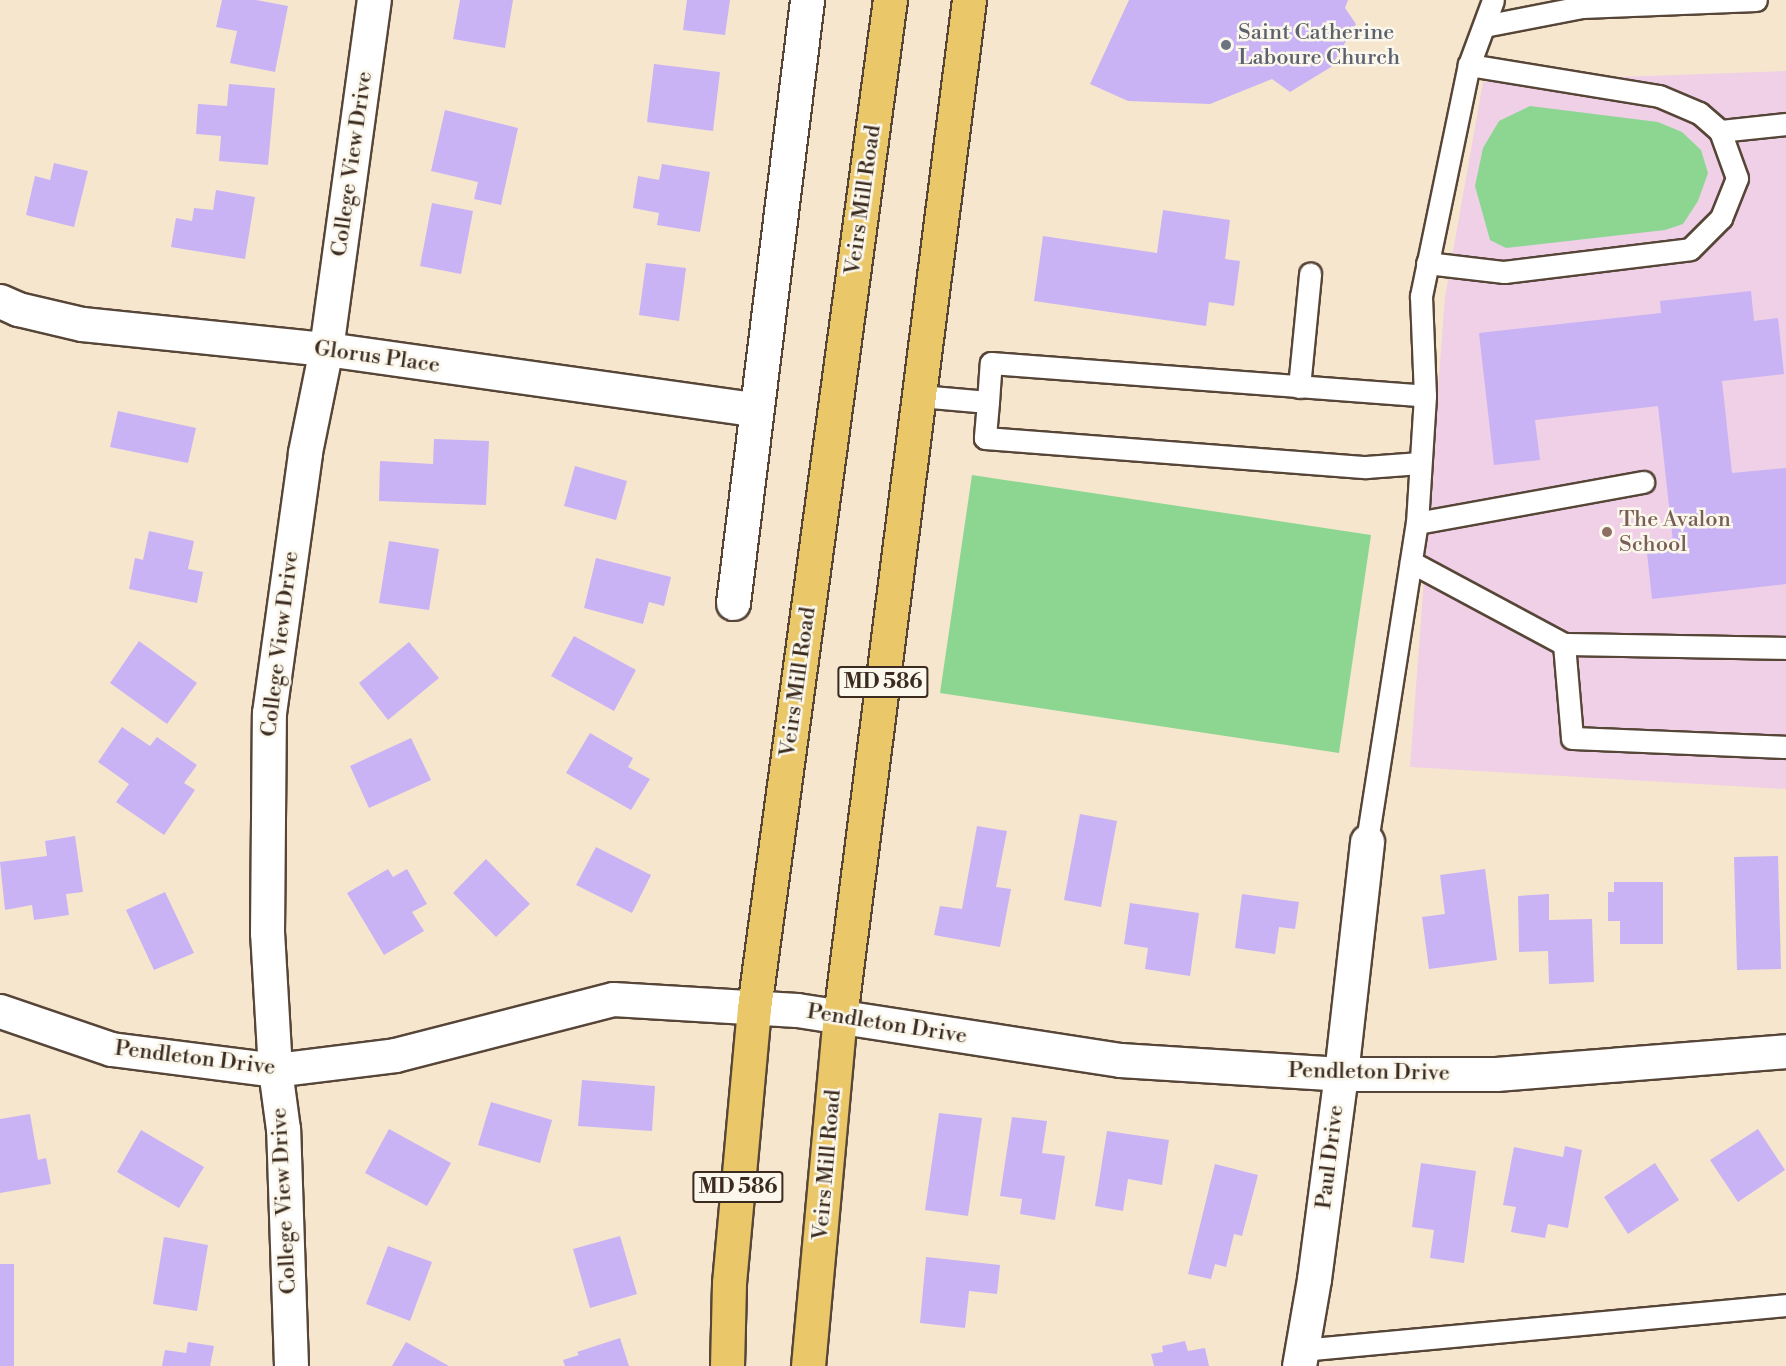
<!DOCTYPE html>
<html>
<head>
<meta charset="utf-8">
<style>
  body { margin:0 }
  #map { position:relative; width:1786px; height:1366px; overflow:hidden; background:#f6e6ce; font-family:"Libre Bodoni",serif }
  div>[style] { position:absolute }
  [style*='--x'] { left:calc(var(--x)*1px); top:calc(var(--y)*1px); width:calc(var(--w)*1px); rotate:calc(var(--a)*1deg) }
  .built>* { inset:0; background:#efd0e7 }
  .green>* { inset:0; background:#8dd691 }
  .building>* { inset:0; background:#c9b3f4 }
  .roads { filter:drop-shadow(2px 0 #574638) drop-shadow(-2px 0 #574638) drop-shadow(0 2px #574638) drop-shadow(0 -2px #574638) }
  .lane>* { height:21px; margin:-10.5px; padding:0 10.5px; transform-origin:10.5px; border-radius:10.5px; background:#fff }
  .street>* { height:33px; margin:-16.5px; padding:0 16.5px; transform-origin:16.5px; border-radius:16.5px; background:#fff }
  .primary>* { height:33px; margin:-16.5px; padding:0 16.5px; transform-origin:16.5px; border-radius:16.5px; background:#eac769 }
  .dots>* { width:16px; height:16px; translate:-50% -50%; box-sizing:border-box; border:3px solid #fbf7ec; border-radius:50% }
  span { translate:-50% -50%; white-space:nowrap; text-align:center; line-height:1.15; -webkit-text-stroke:5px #fbf7ec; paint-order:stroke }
  .shield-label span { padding:2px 4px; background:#fbf7ec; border:2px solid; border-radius:4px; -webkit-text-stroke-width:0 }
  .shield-label { font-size:21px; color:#3b2a1e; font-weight:700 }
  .worship-label { font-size:22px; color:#5b616d }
  .left { translate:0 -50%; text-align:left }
  .street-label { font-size:22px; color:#3b2a1e }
  .education-label { font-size:22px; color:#785e54 }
</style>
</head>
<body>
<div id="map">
  <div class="built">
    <div style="clip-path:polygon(1786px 71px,1786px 789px,1410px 767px,1445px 297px,1483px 82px)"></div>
  </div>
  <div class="green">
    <div style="clip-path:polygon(1530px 106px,1658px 122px,1682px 132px,1701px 150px,1708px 173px,1698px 201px,1683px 224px,1665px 230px,1506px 248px,1490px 240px,1475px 186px,1483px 148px,1499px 121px)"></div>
    <div style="clip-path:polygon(972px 475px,1371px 535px,1339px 753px,940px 693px)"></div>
  </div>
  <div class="building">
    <div style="clip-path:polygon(222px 0,256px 0,288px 6px,275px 72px,230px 63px,237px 31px,216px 27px)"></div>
    <div style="clip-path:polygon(460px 0,513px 0,505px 48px,453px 39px)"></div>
    <div style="clip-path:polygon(687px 0,730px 0,725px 35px,683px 30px)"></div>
    <div style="clip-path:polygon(1129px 0,1348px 0,1345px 8px,1356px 24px,1331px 67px,1290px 92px,1272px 79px,1210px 104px,1128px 101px,1090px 84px)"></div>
    <div style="clip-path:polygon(654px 64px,720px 72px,713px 131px,647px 122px)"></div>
    <div style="clip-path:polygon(229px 84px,275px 88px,268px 165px,219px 161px,221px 136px,196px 134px,198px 104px,227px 106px)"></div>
    <div style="clip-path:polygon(445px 110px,518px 128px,501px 205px,474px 199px,478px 182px,431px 171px)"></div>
    <div style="clip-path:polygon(54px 163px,88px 171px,74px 227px,26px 215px,35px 176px,50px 180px)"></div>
    <div style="clip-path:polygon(662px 164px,710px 172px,700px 232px,657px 225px,659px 213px,633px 208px,638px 176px,659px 180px)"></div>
    <div style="clip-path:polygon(216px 190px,255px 197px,245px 259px,171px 247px,176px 218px,192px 221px,194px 208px,213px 210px)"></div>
    <div style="clip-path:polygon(432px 203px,473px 211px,461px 274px,420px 266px)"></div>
    <div style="clip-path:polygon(1163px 210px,1230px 220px,1225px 259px,1240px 261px,1234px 306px,1209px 302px,1206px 326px,1034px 301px,1043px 236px,1157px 253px)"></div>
    <div style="clip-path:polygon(646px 263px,686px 268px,679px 321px,639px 315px)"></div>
    <div style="clip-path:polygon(1751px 291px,1754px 321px,1778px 318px,1784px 374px,1722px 381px,1732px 473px,1786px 468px,1786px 584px,1652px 599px,1646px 544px,1673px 542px,1658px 406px,1535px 420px,1540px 460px,1494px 465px,1479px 333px,1661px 313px,1660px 301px)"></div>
    <div style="clip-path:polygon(118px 411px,196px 428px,188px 463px,110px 447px)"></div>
    <div style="clip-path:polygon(434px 439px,489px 441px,486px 505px,379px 501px,380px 461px,433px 464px)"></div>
    <div style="clip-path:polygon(575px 466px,627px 481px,616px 520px,564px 506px)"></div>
    <div style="clip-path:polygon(149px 531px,194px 541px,188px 569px,203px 572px,197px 603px,129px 589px,135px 558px,143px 560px)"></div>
    <div style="clip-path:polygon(389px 541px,439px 549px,429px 610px,379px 603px)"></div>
    <div style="clip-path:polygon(596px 558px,671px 577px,664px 606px,649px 602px,643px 624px,584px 608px)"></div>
    <div style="clip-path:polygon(574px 636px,636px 670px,614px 711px,551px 676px)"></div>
    <div style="clip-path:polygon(139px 641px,197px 683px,167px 724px,110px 683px)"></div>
    <div style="clip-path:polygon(409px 642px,439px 678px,388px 720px,359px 683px)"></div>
    <div style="clip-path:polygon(122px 727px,150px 746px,157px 737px,197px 765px,184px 783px,195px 790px,164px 835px,116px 802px,129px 784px,98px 762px)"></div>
    <div style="clip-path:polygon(590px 733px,633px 758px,628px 767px,650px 779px,631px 810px,566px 773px)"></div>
    <div style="clip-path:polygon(411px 738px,431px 780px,369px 808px,350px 766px)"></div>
    <div style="clip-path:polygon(1080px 814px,1117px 821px,1101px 907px,1064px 900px)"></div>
    <div style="clip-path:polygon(977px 826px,1007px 831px,996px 887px,1011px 889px,1000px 947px,934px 935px,940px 906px,962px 909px)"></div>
    <div style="clip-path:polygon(75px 836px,83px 892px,66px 894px,69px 915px,34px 920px,32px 905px,5px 910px,0 862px,47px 856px,45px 841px)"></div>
    <div style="clip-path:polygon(596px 847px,651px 875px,632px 913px,576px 885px)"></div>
    <div style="clip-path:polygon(1778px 856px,1781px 969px,1737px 970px,1734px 857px)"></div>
    <div style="clip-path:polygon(486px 859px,530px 904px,496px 937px,453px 893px)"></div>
    <div style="clip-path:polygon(388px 869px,393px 877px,407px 869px,427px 904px,412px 912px,424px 931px,384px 955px,347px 893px)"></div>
    <div style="clip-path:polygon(1485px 869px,1497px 960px,1429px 969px,1422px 917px,1445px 914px,1440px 875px)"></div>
    <div style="clip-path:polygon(1614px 882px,1663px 882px,1663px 944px,1620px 944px,1620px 921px,1608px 921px,1608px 892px,1614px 892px)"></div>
    <div style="clip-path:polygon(165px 892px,194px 953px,154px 970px,126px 910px)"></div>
    <div style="clip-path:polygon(1242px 894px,1299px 902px,1295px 929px,1279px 927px,1275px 954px,1235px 948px)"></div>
    <div style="clip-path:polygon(1549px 894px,1549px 920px,1592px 919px,1594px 982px,1549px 984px,1548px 951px,1519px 952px,1518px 896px)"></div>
    <div style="clip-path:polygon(1130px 903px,1199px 913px,1190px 976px,1145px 969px,1148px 948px,1124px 944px)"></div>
    <div style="clip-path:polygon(582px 1080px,655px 1086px,652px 1131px,578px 1126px)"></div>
    <div style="clip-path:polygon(491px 1102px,552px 1120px,540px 1163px,478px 1145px)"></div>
    <div style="clip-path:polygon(939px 1113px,982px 1118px,968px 1216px,925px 1210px)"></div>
    <div style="clip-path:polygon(30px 1114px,38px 1160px,46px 1158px,51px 1184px,0 1193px,0 1119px)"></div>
    <div style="clip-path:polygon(1012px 1117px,1047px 1121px,1042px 1153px,1065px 1156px,1055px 1220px,1020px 1214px,1022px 1199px,1000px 1196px)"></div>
    <div style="clip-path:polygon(389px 1129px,451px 1163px,427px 1206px,365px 1173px)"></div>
    <div style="clip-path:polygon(1758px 1129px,1785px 1170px,1738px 1202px,1710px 1160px)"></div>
    <div style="clip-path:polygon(141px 1130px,204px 1167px,179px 1208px,117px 1172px)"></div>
    <div style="clip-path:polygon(1107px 1131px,1169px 1140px,1162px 1185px,1128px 1179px,1123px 1211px,1095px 1206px)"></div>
    <div style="clip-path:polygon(1565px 1146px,1582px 1150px,1568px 1228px,1548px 1224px,1545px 1238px,1511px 1232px,1516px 1207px,1503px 1205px,1514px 1147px,1563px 1157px)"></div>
    <div style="clip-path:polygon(1421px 1163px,1476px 1171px,1464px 1263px,1430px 1258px,1434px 1230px,1412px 1227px)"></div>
    <div style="clip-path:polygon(1655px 1163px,1679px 1200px,1628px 1234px,1604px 1197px)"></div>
    <div style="clip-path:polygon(1215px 1164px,1258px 1175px,1242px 1236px,1234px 1234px,1226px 1267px,1215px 1264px,1211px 1279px,1188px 1274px)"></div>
    <div style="clip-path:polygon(620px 1236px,637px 1294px,590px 1308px,573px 1249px)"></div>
    <div style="clip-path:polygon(164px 1237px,208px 1245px,197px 1311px,153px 1304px)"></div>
    <div style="clip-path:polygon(388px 1246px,432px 1262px,410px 1321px,366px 1304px)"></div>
    <div style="clip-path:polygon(926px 1257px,1000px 1265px,997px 1294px,969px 1291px,965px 1328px,920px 1323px)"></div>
    <div style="clip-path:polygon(0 1264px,14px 1264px,14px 1366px,0 1366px)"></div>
    <div style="clip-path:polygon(620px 1338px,629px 1366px,565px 1366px,563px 1360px,579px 1355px,577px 1352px)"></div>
    <div style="clip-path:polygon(1185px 1341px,1188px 1351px,1205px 1348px,1209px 1366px,1154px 1366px,1151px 1354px,1163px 1352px,1162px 1346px)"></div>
    <div style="clip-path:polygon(188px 1342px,214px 1346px,210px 1366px,162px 1366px,165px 1350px,186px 1353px)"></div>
    <div style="clip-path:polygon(406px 1342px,449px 1366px,392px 1366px)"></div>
  </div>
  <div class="roads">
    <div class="lane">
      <div style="--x:1484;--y:26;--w:100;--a:-11"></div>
      <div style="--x:1582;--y:7;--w:174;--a:-2.3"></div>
      <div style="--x:1720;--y:131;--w:66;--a:-6.1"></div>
      <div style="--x:1427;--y:263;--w:78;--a:6.7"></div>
      <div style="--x:1504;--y:272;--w:187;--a:-7"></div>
      <div style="--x:1690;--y:249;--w:44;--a:-45"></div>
      <div style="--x:1721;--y:218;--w:43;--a:-68.2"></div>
      <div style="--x:1737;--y:178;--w:50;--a:-109.9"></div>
      <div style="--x:1720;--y:131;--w:28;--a:-139"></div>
      <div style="--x:1699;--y:113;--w:43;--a:-157"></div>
      <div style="--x:1659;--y:96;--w:193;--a:-170.7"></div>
      <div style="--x:1469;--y:65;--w:69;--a:-69.7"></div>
      <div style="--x:1299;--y:387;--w:114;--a:-84.4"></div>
      <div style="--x:920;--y:396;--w:68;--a:5"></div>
      <div style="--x:988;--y:402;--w:36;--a:95"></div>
      <div style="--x:985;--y:438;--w:382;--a:4.4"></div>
      <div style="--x:1366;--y:467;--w:54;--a:-4.2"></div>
      <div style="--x:988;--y:402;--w:39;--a:-86"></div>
      <div style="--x:991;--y:363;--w:435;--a:4.3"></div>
      <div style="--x:1417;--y:523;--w:230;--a:-10.3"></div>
      <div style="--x:1411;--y:562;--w:174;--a:28.2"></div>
      <div style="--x:1564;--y:644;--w:222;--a:1"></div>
      <div style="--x:1564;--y:644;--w:94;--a:85.1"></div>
      <div style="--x:1572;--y:738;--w:214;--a:2.4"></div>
      <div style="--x:1367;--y:841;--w:322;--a:-81.1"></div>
      <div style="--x:1417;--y:523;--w:127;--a:-86.4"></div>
      <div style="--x:1425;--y:396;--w:100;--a:-92.3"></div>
      <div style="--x:1421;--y:296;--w:236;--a:-78.3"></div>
      <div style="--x:1301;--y:1350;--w:487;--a:-5.3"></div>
    </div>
    <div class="street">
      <div style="--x:0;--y:301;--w:20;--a:24"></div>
      <div style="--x:18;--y:309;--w:66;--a:13.2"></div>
      <div style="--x:82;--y:324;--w:245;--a:5.9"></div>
      <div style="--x:326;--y:349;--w:433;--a:8"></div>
      <div style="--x:733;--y:603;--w:608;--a:-83"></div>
      <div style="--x:0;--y:1011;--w:117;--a:18.9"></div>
      <div style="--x:111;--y:1049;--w:165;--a:7.3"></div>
      <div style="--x:275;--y:1070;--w:121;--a:-7.1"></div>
      <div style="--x:395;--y:1055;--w:225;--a:-14.4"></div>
      <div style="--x:613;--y:999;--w:184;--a:3.4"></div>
      <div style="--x:797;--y:1010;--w:327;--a:8.8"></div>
      <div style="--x:1120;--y:1060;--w:221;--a:3.6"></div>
      <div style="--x:1341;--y:1074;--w:155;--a:0"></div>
      <div style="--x:1496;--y:1074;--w:291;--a:-4.5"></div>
      <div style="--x:291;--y:1366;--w:237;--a:-91.9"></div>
      <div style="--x:283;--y:1129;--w:60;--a:-97.7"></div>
      <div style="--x:275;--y:1070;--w:137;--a:-93.3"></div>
      <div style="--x:267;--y:933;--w:220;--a:-89.5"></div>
      <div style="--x:269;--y:713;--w:263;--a:-82.1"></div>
      <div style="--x:305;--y:452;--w:105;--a:-78.5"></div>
      <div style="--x:326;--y:349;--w:352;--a:-82.2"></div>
      <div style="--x:1299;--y:1366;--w:88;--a:-80.2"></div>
      <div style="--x:1314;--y:1279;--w:207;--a:-82.5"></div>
      <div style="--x:1341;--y:1074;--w:234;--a:-83.6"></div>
    </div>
    <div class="primary">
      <div style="--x:727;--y:1366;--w:83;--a:-88.6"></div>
      <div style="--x:729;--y:1283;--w:276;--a:-84.8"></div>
      <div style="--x:754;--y:1008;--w:1017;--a:-82.32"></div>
      <div style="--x:808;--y:1366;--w:350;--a:-84.8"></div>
      <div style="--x:840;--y:1017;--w:1025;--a:-82.77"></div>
    </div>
  </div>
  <div class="dots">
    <div style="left:1226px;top:45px;background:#6b7280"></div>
    <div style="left:1607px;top:532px;background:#8d6e63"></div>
  </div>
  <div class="shield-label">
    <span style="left:883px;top:682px">MD 586</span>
    <span style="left:738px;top:1187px">MD 586</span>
  </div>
  <div class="worship-label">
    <span class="left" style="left:1238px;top:45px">Saint Catherine<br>Laboure Church</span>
  </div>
  <div class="street-label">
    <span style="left:352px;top:164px;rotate:-82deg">College View Drive</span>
    <span style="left:863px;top:200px;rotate:-82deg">Veirs Mill Road</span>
    <span style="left:377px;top:357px;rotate:8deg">Glorus Place</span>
    <span style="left:280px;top:644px;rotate:-83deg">College View Drive</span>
    <span style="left:798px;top:682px;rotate:-82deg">Veirs Mill Road</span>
    <span style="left:887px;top:1024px;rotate:9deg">Pendleton Drive</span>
    <span style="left:195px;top:1058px;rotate:7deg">Pendleton Drive</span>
    <span style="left:1369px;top:1072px;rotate:1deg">Pendleton Drive</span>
    <span style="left:1330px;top:1157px;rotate:-83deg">Paul Drive</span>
    <span style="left:827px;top:1165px;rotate:-85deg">Veirs Mill Road</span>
    <span style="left:284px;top:1201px;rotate:-93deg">College View Drive</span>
  </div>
  <div class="education-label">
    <span class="left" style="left:1619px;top:532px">The Avalon<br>School</span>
  </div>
</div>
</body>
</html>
